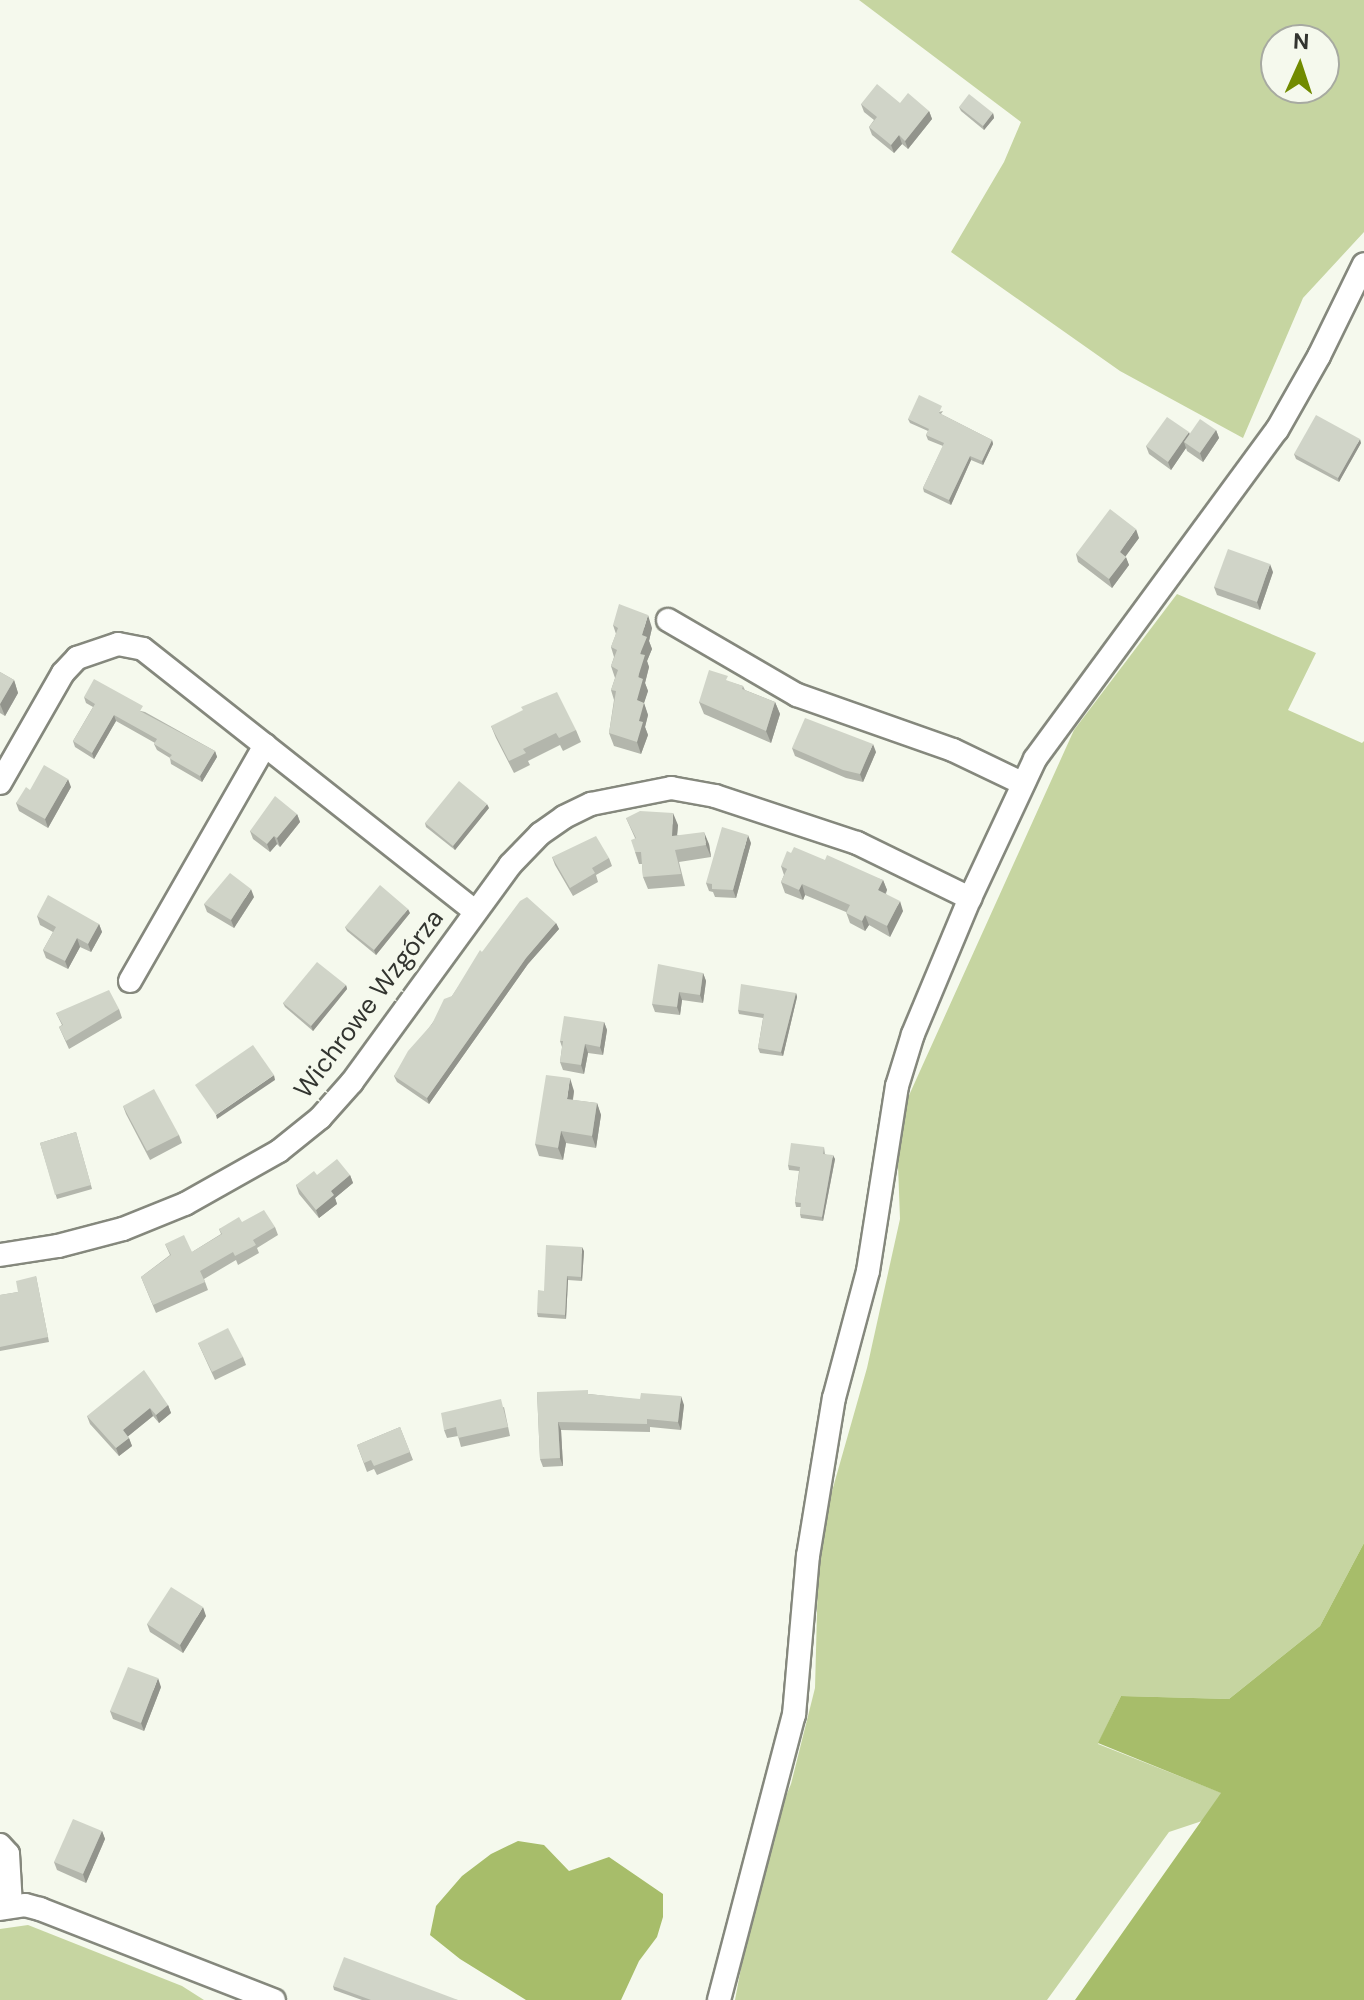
<!DOCTYPE html>
<html>
<head>
<meta charset="utf-8">
<style>
  body { margin:0 }
  #map { position:relative; width:1364px; height:2000px; overflow:hidden; background:#f5f9ed; font-family:"DM Sans",sans-serif }
  div>[style] { position:absolute }
  [style*='--x'] { left:calc(var(--x)*1px); top:calc(var(--y)*1px); width:calc(var(--w)*1px); rotate:calc(var(--a)*1deg) }
  .green>* { inset:0; background:#c6d5a1 }
  .water>* { inset:0; background:#a7bd6a }
  .roads { filter:drop-shadow(2px 0 #85887d) drop-shadow(-2px 0 #85887d) drop-shadow(0 2px #85887d) drop-shadow(0 -2px #85887d) }
  .street>* { height:22px; margin:-11px; padding:0 11px; transform-origin:11px; border-radius:11px; background:#fff }
  .wall>* { inset:0; background:#b3b6ac }
  .shaded-wall>* { inset:0; background:#92948c }
  .building>* { inset:0; background:#d0d4c8 }
  span { translate:-50% -50%; white-space:nowrap; text-align:center; line-height:1.15; -webkit-text-stroke:8px #f5f9ed; paint-order:stroke }
  .street-label { font-size:26px; color:#32342f }
  .north { position:absolute; left:1260px; top:24px; width:80px; height:80px; box-sizing:border-box; background:#f5f9ed; border:2px solid #a7aaa1; border-radius:50%; rotate:3deg; font-size:22px; font-weight:700; line-height:32px; text-align:center; color:#32342f }
  .north::after { content:''; display:block; margin:auto; width:28px; height:36px; background:#718b00; clip-path:polygon(50% 0,100% 100%,50% 72%,0 100%) }
</style>
</head>
<body>
<div id="map">
  <div class="green">
    <div style="clip-path:polygon(evenodd,859px 0,1364px 0,1364px 232px,1303px 298px,1243px 438px,1120px 371px,951px 252px,1004px 162px,1021px 122px,859px 0,1276px 40px,1324px 40px,1324px 88px,1276px 88px,1276px 40px)"></div>
    <div style="clip-path:polygon(1177px 594px,1316px 653px,1288px 710px,1362px 743px,1364px 741px,1364px 1543px,1320px 1626px,1229px 1699px,1121px 1696px,1098px 1744px,1222px 1793px,1202px 1821px,1169px 1832px,1047px 2000px,735px 2000px,763px 1851px,791px 1784px,815px 1688px,819px 1537px,867px 1368px,900px 1219px,898px 1165px,906px 1102px,1074px 730px)"></div>
    <div style="clip-path:polygon(28px 1925px,182px 1986px,204px 2000px,0 2000px,0 1929px)"></div>
  </div>
  <div class="water">
    <div style="clip-path:polygon(1364px 1543px,1364px 2000px,1075px 2000px,1221px 1793px,1098px 1743px,1121px 1696px,1229px 1699px,1320px 1626px)"></div>
    <div style="clip-path:polygon(518px 1841px,544px 1845px,569px 1871px,609px 1857px,663px 1894px,663px 1917px,657px 1937px,639px 1961px,621px 2000px,526px 2000px,460px 1959px,430px 1935px,436px 1906px,462px 1876px,491px 1854px)"></div>
  </div>
  <div class="roads">
    <div class="street">
      <div style="--x:668;--y:620;--w:149;--a:30.2"></div>
      <div style="--x:797;--y:695;--w:165;--a:19.4"></div>
      <div style="--x:953;--y:750;--w:76;--a:25.6"></div>
      <div style="--x:0;--y:783;--w:127;--a:-60.2"></div>
      <div style="--x:63;--y:673;--w:21;--a:-47"></div>
      <div style="--x:77;--y:658;--w:43;--a:-18.9"></div>
      <div style="--x:118;--y:644;--w:25;--a:11"></div>
      <div style="--x:143;--y:649;--w:422;--a:38.3"></div>
      <div style="--x:130;--y:981;--w:272;--a:-60.2"></div>
      <div style="--x:0;--y:1255;--w:59;--a:-8.8"></div>
      <div style="--x:58;--y:1246;--w:67;--a:-14.7"></div>
      <div style="--x:123;--y:1229;--w:67;--a:-22"></div>
      <div style="--x:185;--y:1204;--w:108;--a:-29.4"></div>
      <div style="--x:279;--y:1151;--w:53;--a:-38.8"></div>
      <div style="--x:320;--y:1118;--w:48;--a:-48.4"></div>
      <div style="--x:352;--y:1082;--w:268;--a:-53.9"></div>
      <div style="--x:510;--y:865;--w:43;--a:-45.9"></div>
      <div style="--x:540;--y:834;--w:29;--a:-35"></div>
      <div style="--x:564;--y:817;--w:30;--a:-26"></div>
      <div style="--x:591;--y:804;--w:82;--a:-11.3"></div>
      <div style="--x:671;--y:788;--w:45;--a:10.3"></div>
      <div style="--x:715;--y:796;--w:150;--a:18.3"></div>
      <div style="--x:857;--y:843;--w:126;--a:26"></div>
      <div style="--x:0;--y:1845;--w:12;--a:48"></div>
      <div style="--x:8;--y:1854;--w:52;--a:86.7"></div>
      <div style="--x:0;--y:1909;--w:25;--a:-9"></div>
      <div style="--x:25;--y:1905;--w:16;--a:15"></div>
      <div style="--x:40;--y:1909;--w:251;--a:21.3"></div>
      <div style="--x:719;--y:2000;--w:295;--a:-75.3"></div>
      <div style="--x:794;--y:1715;--w:160;--a:-85"></div>
      <div style="--x:808;--y:1556;--w:160;--a:-80.7"></div>
      <div style="--x:834;--y:1398;--w:131;--a:-75"></div>
      <div style="--x:868;--y:1271;--w:187;--a:-81.1"></div>
      <div style="--x:897;--y:1086;--w:54;--a:-72.9"></div>
      <div style="--x:913;--y:1034;--w:147;--a:-67.3"></div>
      <div style="--x:970;--y:898;--w:153;--a:-64.9"></div>
      <div style="--x:1035;--y:759;--w:408;--a:-53.7"></div>
      <div style="--x:1277;--y:430;--w:85;--a:-60.4"></div>
      <div style="--x:1319;--y:356;--w:102;--a:-63.9"></div>
    </div>
  </div>
  <div class="wall">
    <div style="clip-path:polygon(861px 104px,929px 111px,932px 119px,908px 149px,902px 144px,894px 153px,872px 135px,869px 127px,874px 120px,864px 112px)"></div>
    <div style="clip-path:polygon(959px 107px,993px 113px,994px 118px,984px 130px,961px 111px)"></div>
    <div style="clip-path:polygon(943px 411px,941px 414px,992px 440px,993px 444px,983px 465px,971px 460px,951px 505px,924px 492px,923px 488px,943px 446px,928px 440px,926px 435px,928px 431px,910px 423px,908px 419px)"></div>
    <div style="clip-path:polygon(1216px 430px,1219px 438px,1203px 462px,1187px 451px,1186px 448px,1171px 470px,1149px 454px,1146px 446px,1190px 434px)"></div>
    <div style="clip-path:polygon(1361px 443px,1339px 482px,1296px 459px,1294px 454px)"></div>
    <div style="clip-path:polygon(1139px 538px,1125px 556px,1129px 565px,1112px 588px,1078px 562px,1076px 554px)"></div>
    <div style="clip-path:polygon(1273px 572px,1260px 610px,1217px 595px,1214px 587px)"></div>
    <div style="clip-path:polygon(613px 625px,652px 628px,649px 641px,652px 649px,647px 661px,649px 667px,645px 683px,648px 691px,644px 703px,648px 715px,645px 727px,648px 735px,641px 754px,614px 746px,609px 733px,614px 700px,611px 690px,615px 678px,611px 666px,614px 657px,611px 647px,616px 634px)"></div>
    <div style="clip-path:polygon(0 672px,14px 680px,18px 693px,5px 716px,0 713px)"></div>
    <div style="clip-path:polygon(730px 682px,743px 686px,745px 690px,775px 702px,780px 714px,771px 743px,704px 714px,699px 702px)"></div>
    <div style="clip-path:polygon(84px 697px,145px 712px,215px 751px,217px 757px,202px 782px,171px 764px,170px 758px,157px 750px,154px 744px,155px 743px,116px 721px,94px 759px,75px 747px,73px 741px,93px 707px,86px 703px)"></div>
    <div style="clip-path:polygon(491px 726px,576px 730px,581px 742px,563px 751px,560px 745px,528px 761px,530px 765px,514px 773px,496px 738px)"></div>
    <div style="clip-path:polygon(792px 748px,876px 752px,863px 782px,846px 778px,795px 756px)"></div>
    <div style="clip-path:polygon(71px 787px,48px 828px,19px 811px,16px 803px,30px 790px)"></div>
    <div style="clip-path:polygon(489px 808px,455px 850px,426px 827px,425px 823px)"></div>
    <div style="clip-path:polygon(297px 814px,300px 822px,280px 847px,277px 844px,270px 852px,253px 839px,250px 831px)"></div>
    <div style="clip-path:polygon(626px 818px,678px 825px,677px 835px,709px 844px,711px 857px,679px 862px,685px 886px,648px 889px,643px 877px,642px 864px,639px 864px,635px 852px,635px 838px)"></div>
    <div style="clip-path:polygon(751px 843px,736px 898px,715px 897px,713px 892px,709px 891px,706px 883px)"></div>
    <div style="clip-path:polygon(552px 857px,609px 858px,612px 866px,596px 875px,598px 882px,573px 896px,555px 865px)"></div>
    <div style="clip-path:polygon(825px 860px,883px 880px,887px 890px,886px 894px,903px 911px,890px 937px,869px 925px,865px 931px,850px 923px,846px 912px,805px 895px,803px 900px,785px 893px,781px 882px,784px 875px,781px 866px)"></div>
    <div style="clip-path:polygon(254px 897px,234px 928px,207px 912px,204px 904px)"></div>
    <div style="clip-path:polygon(410px 913px,376px 955px,347px 931px,345px 927px)"></div>
    <div style="clip-path:polygon(37px 916px,99px 924px,102px 932px,91px 952px,80px 947px,68px 969px,46px 958px,43px 950px,53px 932px,40px 925px)"></div>
    <div style="clip-path:polygon(556px 923px,559px 929px,528px 964px,429px 1104px,397px 1082px,394px 1076px,452px 996px,482px 952px)"></div>
    <div style="clip-path:polygon(703px 973px,706px 981px,703px 1003px,682px 1000px,680px 1015px,655px 1012px,652px 1004px)"></div>
    <div style="clip-path:polygon(346px 985px,347px 989px,313px 1031px,285px 1007px,283px 1003px)"></div>
    <div style="clip-path:polygon(796px 993px,797px 997px,783px 1056px,760px 1053px,758px 1048px,763px 1018px,739px 1014px,738px 1010px)"></div>
    <div style="clip-path:polygon(119px 1009px,122px 1018px,69px 1049px,59px 1027px,62px 1025px,56px 1013px)"></div>
    <div style="clip-path:polygon(604px 1022px,607px 1030px,603px 1055px,588px 1053px,584px 1074px,563px 1070px,560px 1062px,562px 1047px,560px 1041px)"></div>
    <div style="clip-path:polygon(574px 1091px,573px 1100px,597px 1103px,601px 1115px,596px 1148px,566px 1143px,563px 1160px,539px 1156px,535px 1144px)"></div>
    <div style="clip-path:polygon(123px 1106px,179px 1135px,182px 1143px,150px 1160px,126px 1114px)"></div>
    <div style="clip-path:polygon(76px 1132px,92px 1189px,57px 1199px,40px 1143px)"></div>
    <div style="clip-path:polygon(824px 1147px,825px 1154px,835px 1159px,823px 1221px,801px 1218px,800px 1214px,801px 1207px,796px 1207px,795px 1202px,799px 1171px,789px 1170px,788px 1165px)"></div>
    <div style="clip-path:polygon(317px 1175px,350px 1175px,353px 1183px,335px 1198px,337px 1204px,319px 1218px,299px 1194px,296px 1185px)"></div>
    <div style="clip-path:polygon(242px 1222px,275px 1227px,278px 1235px,257px 1248px,259px 1253px,238px 1265px,236px 1260px,204px 1279px,208px 1290px,156px 1313px,141px 1277px,170px 1255px,165px 1244px,192px 1252px,221px 1234px,219px 1229px)"></div>
    <div style="clip-path:polygon(584px 1251px,582px 1281px,568px 1280px,566px 1319px,538px 1317px,537px 1313px,544px 1291px)"></div>
    <div style="clip-path:polygon(36px 1276px,49px 1342px,0 1351px,0 1295px,18px 1292px)"></div>
    <div style="clip-path:polygon(198px 1343px,243px 1357px,246px 1365px,215px 1380px)"></div>
    <div style="clip-path:polygon(537px 1392px,589px 1394px,684px 1405px,681px 1430px,650px 1427px,650px 1432px,561px 1430px,563px 1466px,543px 1467px,540px 1459px)"></div>
    <div style="clip-path:polygon(168px 1405px,171px 1413px,159px 1423px,153px 1416px,128px 1436px,132px 1446px,119px 1456px,90px 1424px,87px 1416px)"></div>
    <div style="clip-path:polygon(504px 1407px,510px 1436px,461px 1447px,458px 1436px,447px 1438px,444px 1430px)"></div>
    <div style="clip-path:polygon(400px 1427px,413px 1460px,377px 1475px,374px 1469px,367px 1472px,357px 1445px)"></div>
    <div style="clip-path:polygon(206px 1616px,183px 1653px,150px 1632px,147px 1624px)"></div>
    <div style="clip-path:polygon(161px 1687px,144px 1731px,113px 1719px,110px 1711px)"></div>
    <div style="clip-path:polygon(102px 1831px,105px 1839px,86px 1883px,57px 1870px,54px 1862px)"></div>
    <div style="clip-path:polygon(333px 1986px,458px 2000px,362px 2000px,334px 1990px)"></div>
  </div>
  <div class="shaded-wall">
    <div style="clip-path:polygon(929px 111px,932px 119px,908px 149px,905px 141px)"></div>
    <div style="clip-path:polygon(993px 113px,994px 118px,984px 130px,983px 126px)"></div>
    <div style="clip-path:polygon(899px 135px,902px 144px,894px 153px,891px 145px)"></div>
    <div style="clip-path:polygon(1216px 430px,1219px 438px,1203px 462px,1200px 453px)"></div>
    <div style="clip-path:polygon(1189px 432px,1192px 440px,1184px 442px,1186px 448px,1171px 470px,1168px 462px)"></div>
    <div style="clip-path:polygon(1360px 439px,1361px 443px,1339px 482px,1338px 478px)"></div>
    <div style="clip-path:polygon(992px 440px,993px 444px,983px 465px,982px 461px)"></div>
    <div style="clip-path:polygon(970px 456px,971px 460px,951px 505px,949px 500px)"></div>
    <div style="clip-path:polygon(1136px 529px,1139px 538px,1123px 560px,1120px 552px)"></div>
    <div style="clip-path:polygon(1126px 557px,1129px 565px,1112px 588px,1109px 579px)"></div>
    <div style="clip-path:polygon(1270px 564px,1273px 572px,1260px 610px,1257px 602px)"></div>
    <div style="clip-path:polygon(648px 615px,652px 628px,649px 641px,652px 649px,647px 661px,649px 667px,645px 683px,648px 691px,644px 703px,648px 715px,645px 727px,648px 735px,641px 754px,637px 742px,639px 721px,637px 700px,642px 635px)"></div>
    <div style="clip-path:polygon(14px 680px,18px 693px,5px 716px,0 704px)"></div>
    <div style="clip-path:polygon(775px 702px,780px 714px,771px 743px,766px 731px)"></div>
    <div style="clip-path:polygon(114px 715px,116px 721px,94px 759px,92px 753px)"></div>
    <div style="clip-path:polygon(873px 744px,876px 752px,863px 782px,860px 774px)"></div>
    <div style="clip-path:polygon(215px 751px,217px 757px,202px 782px,200px 776px)"></div>
    <div style="clip-path:polygon(68px 779px,71px 787px,48px 828px,45px 819px)"></div>
    <div style="clip-path:polygon(487px 804px,489px 808px,455px 850px,453px 846px)"></div>
    <div style="clip-path:polygon(673px 813px,678px 825px,676px 848px,672px 836px)"></div>
    <div style="clip-path:polygon(297px 814px,300px 822px,280px 847px,277px 838px)"></div>
    <div style="clip-path:polygon(704px 832px,709px 844px,711px 857px,706px 845px)"></div>
    <div style="clip-path:polygon(748px 835px,751px 843px,736px 898px,733px 890px)"></div>
    <div style="clip-path:polygon(274px 836px,277px 844px,270px 852px,267px 844px)"></div>
    <div style="clip-path:polygon(883px 880px,887px 890px,882px 900px,878px 890px)"></div>
    <div style="clip-path:polygon(802px 884px,805px 895px,803px 900px,799px 890px)"></div>
    <div style="clip-path:polygon(251px 889px,254px 897px,234px 928px,231px 920px)"></div>
    <div style="clip-path:polygon(900px 901px,903px 911px,890px 937px,887px 926px)"></div>
    <div style="clip-path:polygon(408px 909px,410px 913px,376px 955px,374px 950px)"></div>
    <div style="clip-path:polygon(865px 915px,869px 925px,865px 931px,862px 921px)"></div>
    <div style="clip-path:polygon(556px 923px,559px 929px,528px 964px,429px 1104px,427px 1098px,526px 958px)"></div>
    <div style="clip-path:polygon(99px 924px,102px 932px,91px 952px,88px 944px)"></div>
    <div style="clip-path:polygon(77px 938px,80px 947px,68px 969px,65px 961px)"></div>
    <div style="clip-path:polygon(703px 973px,706px 981px,703px 1003px,700px 995px)"></div>
    <div style="clip-path:polygon(346px 985px,347px 989px,313px 1031px,311px 1026px)"></div>
    <div style="clip-path:polygon(679px 992px,682px 1000px,680px 1015px,677px 1007px)"></div>
    <div style="clip-path:polygon(796px 993px,797px 997px,783px 1056px,781px 1052px)"></div>
    <div style="clip-path:polygon(604px 1022px,607px 1030px,603px 1055px,600px 1047px)"></div>
    <div style="clip-path:polygon(585px 1044px,588px 1053px,584px 1074px,581px 1065px)"></div>
    <div style="clip-path:polygon(274px 1075px,275px 1080px,217px 1119px,216px 1115px)"></div>
    <div style="clip-path:polygon(570px 1078px,574px 1091px,571px 1111px,567px 1099px)"></div>
    <div style="clip-path:polygon(597px 1103px,601px 1115px,596px 1148px,592px 1136px)"></div>
    <div style="clip-path:polygon(561px 1131px,566px 1143px,563px 1160px,558px 1148px)"></div>
    <div style="clip-path:polygon(833px 1155px,835px 1159px,823px 1221px,822px 1217px)"></div>
    <div style="clip-path:polygon(350px 1175px,353px 1183px,335px 1198px,337px 1204px,319px 1218px,316px 1210px,331px 1191px)"></div>
    <div style="clip-path:polygon(582px 1247px,584px 1251px,582px 1281px,581px 1277px)"></div>
    <div style="clip-path:polygon(567px 1276px,568px 1280px,566px 1319px,565px 1315px)"></div>
    <div style="clip-path:polygon(681px 1396px,684px 1405px,681px 1430px,678px 1422px)"></div>
    <div style="clip-path:polygon(168px 1405px,171px 1413px,159px 1423px,156px 1415px)"></div>
    <div style="clip-path:polygon(150px 1408px,153px 1416px,126px 1438px,123px 1430px)"></div>
    <div style="clip-path:polygon(558px 1422px,561px 1430px,563px 1466px,560px 1458px)"></div>
    <div style="clip-path:polygon(129px 1438px,132px 1446px,119px 1456px,116px 1448px)"></div>
    <div style="clip-path:polygon(203px 1607px,206px 1616px,183px 1653px,180px 1645px)"></div>
    <div style="clip-path:polygon(158px 1678px,161px 1687px,144px 1731px,141px 1723px)"></div>
    <div style="clip-path:polygon(102px 1831px,105px 1839px,86px 1883px,83px 1874px)"></div>
  </div>
  <div class="building">
    <div style="clip-path:polygon(877px 84px,900px 103px,908px 93px,929px 111px,905px 141px,899px 135px,891px 145px,869px 127px,877px 117px,861px 104px)"></div>
    <div style="clip-path:polygon(969px 94px,993px 113px,983px 126px,959px 107px)"></div>
    <div style="clip-path:polygon(919px 395px,942px 406px,939px 413px,992px 440px,982px 461px,970px 456px,949px 500px,923px 488px,944px 443px,926px 435px,929px 429px,908px 419px)"></div>
    <div style="clip-path:polygon(1316px 415px,1360px 439px,1338px 478px,1294px 454px)"></div>
    <div style="clip-path:polygon(1167px 417px,1189px 432px,1168px 462px,1146px 446px)"></div>
    <div style="clip-path:polygon(1200px 419px,1216px 430px,1200px 453px,1184px 442px)"></div>
    <div style="clip-path:polygon(1110px 509px,1136px 529px,1120px 552px,1126px 557px,1109px 579px,1076px 554px)"></div>
    <div style="clip-path:polygon(1228px 549px,1270px 564px,1257px 602px,1214px 587px)"></div>
    <div style="clip-path:polygon(619px 604px,648px 615px,642px 635px,647px 637px,640px 654px,645px 655px,638px 677px,643px 679px,637px 700px,644px 703px,639px 721px,643px 722px,637px 742px,609px 733px,616px 691px,611px 690px,618px 670px,611px 666px,617px 650px,611px 647px,618px 628px,613px 625px)"></div>
    <div style="clip-path:polygon(709px 670px,728px 676px,726px 680px,743px 686px,742px 689px,775px 702px,766px 731px,699px 702px)"></div>
    <div style="clip-path:polygon(0 672px,14px 680px,0 704px)"></div>
    <div style="clip-path:polygon(94px 679px,143px 706px,140px 711px,215px 751px,200px 776px,169px 758px,172px 755px,154px 744px,157px 739px,114px 715px,92px 753px,73px 741px,95px 704px,84px 697px)"></div>
    <div style="clip-path:polygon(557px 692px,576px 730px,559px 738px,556px 733px,523px 749px,526px 753px,509px 761px,491px 726px,523px 710px,521px 707px)"></div>
    <div style="clip-path:polygon(805px 718px,873px 744px,860px 774px,843px 770px,792px 748px)"></div>
    <div style="clip-path:polygon(44px 765px,68px 779px,45px 819px,16px 803px,26px 787px,30px 790px)"></div>
    <div style="clip-path:polygon(459px 781px,487px 804px,453px 846px,425px 823px)"></div>
    <div style="clip-path:polygon(275px 796px,297px 814px,277px 838px,274px 836px,267px 844px,250px 831px)"></div>
    <div style="clip-path:polygon(640px 811px,673px 813px,672px 836px,704px 832px,706px 845px,675px 850px,681px 874px,643px 877px,641px 852px,635px 852px,631px 840px,636px 838px,626px 818px)"></div>
    <div style="clip-path:polygon(722px 827px,748px 835px,733px 890px,712px 889px,712px 884px,706px 883px)"></div>
    <div style="clip-path:polygon(596px 836px,609px 858px,592px 868px,595px 873px,570px 888px,552px 857px)"></div>
    <div style="clip-path:polygon(794px 847px,825px 860px,827px 855px,883px 880px,878px 890px,900px 901px,887px 926px,865px 915px,862px 921px,846px 913px,850px 905px,802px 884px,799px 890px,781px 882px,787px 869px,781px 866px,787px 851px,791px 853px)"></div>
    <div style="clip-path:polygon(230px 873px,251px 889px,231px 920px,204px 904px)"></div>
    <div style="clip-path:polygon(380px 885px,408px 909px,374px 950px,345px 927px)"></div>
    <div style="clip-path:polygon(48px 895px,99px 924px,88px 944px,77px 938px,65px 961px,43px 950px,56px 927px,37px 916px)"></div>
    <div style="clip-path:polygon(527px 897px,556px 923px,526px 958px,427px 1098px,394px 1076px,408px 1051px,432px 1024px,444px 999px,452px 996px,480px 950px,482px 952px,520px 901px)"></div>
    <div style="clip-path:polygon(317px 962px,346px 985px,311px 1026px,283px 1003px)"></div>
    <div style="clip-path:polygon(658px 964px,703px 973px,700px 995px,679px 992px,677px 1007px,652px 1004px)"></div>
    <div style="clip-path:polygon(741px 984px,796px 993px,781px 1052px,758px 1048px,764px 1014px,738px 1010px)"></div>
    <div style="clip-path:polygon(109px 990px,119px 1009px,66px 1041px,59px 1027px,63px 1025px,56px 1013px)"></div>
    <div style="clip-path:polygon(564px 1016px,604px 1022px,600px 1047px,585px 1044px,581px 1065px,560px 1062px,563px 1041px,560px 1041px)"></div>
    <div style="clip-path:polygon(253px 1045px,274px 1075px,216px 1115px,195px 1085px)"></div>
    <div style="clip-path:polygon(546px 1075px,570px 1078px,567px 1099px,597px 1103px,592px 1136px,561px 1131px,558px 1148px,535px 1144px)"></div>
    <div style="clip-path:polygon(154px 1089px,179px 1135px,147px 1151px,123px 1106px)"></div>
    <div style="clip-path:polygon(76px 1132px,91px 1185px,55px 1195px,40px 1143px)"></div>
    <div style="clip-path:polygon(791px 1143px,824px 1147px,823px 1154px,833px 1155px,822px 1217px,800px 1214px,801px 1203px,795px 1202px,800px 1167px,788px 1165px)"></div>
    <div style="clip-path:polygon(337px 1159px,350px 1175px,331px 1191px,334px 1195px,316px 1210px,296px 1185px,314px 1171px,317px 1175px)"></div>
    <div style="clip-path:polygon(264px 1210px,275px 1227px,253px 1240px,256px 1245px,235px 1256px,233px 1252px,200px 1271px,205px 1282px,153px 1305px,141px 1277px,171px 1255px,165px 1244px,184px 1235px,192px 1252px,222px 1234px,219px 1229px,239px 1217px,242px 1222px)"></div>
    <div style="clip-path:polygon(546px 1245px,582px 1247px,581px 1277px,567px 1276px,565px 1315px,537px 1313px,538px 1290px,544px 1291px)"></div>
    <div style="clip-path:polygon(36px 1276px,48px 1337px,0 1347px,0 1295px,18px 1292px,16px 1281px)"></div>
    <div style="clip-path:polygon(228px 1328px,243px 1357px,212px 1372px,198px 1343px)"></div>
    <div style="clip-path:polygon(144px 1370px,168px 1405px,156px 1415px,150px 1408px,123px 1430px,129px 1438px,116px 1448px,87px 1416px)"></div>
    <div style="clip-path:polygon(588px 1390px,588px 1394px,640px 1399px,641px 1393px,681px 1396px,678px 1422px,647px 1419px,647px 1424px,558px 1422px,560px 1458px,540px 1459px,537px 1392px)"></div>
    <div style="clip-path:polygon(501px 1399px,508px 1427px,458px 1438px,456px 1427px,444px 1430px,441px 1413px)"></div>
    <div style="clip-path:polygon(400px 1427px,410px 1452px,374px 1466px,371px 1460px,364px 1463px,357px 1445px)"></div>
    <div style="clip-path:polygon(171px 1587px,203px 1607px,180px 1645px,147px 1624px)"></div>
    <div style="clip-path:polygon(128px 1667px,158px 1678px,141px 1723px,110px 1711px)"></div>
    <div style="clip-path:polygon(73px 1819px,102px 1831px,83px 1874px,54px 1862px)"></div>
    <div style="clip-path:polygon(344px 1957px,458px 2000px,371px 2000px,333px 1986px)"></div>
  </div>
  <div class="street-label">
    <span style="left:369px;top:1004px;rotate:-53deg">Wichrowe Wzgórza</span>
  </div>
  <div class="north">N</div>
</div>
</body>
</html>
